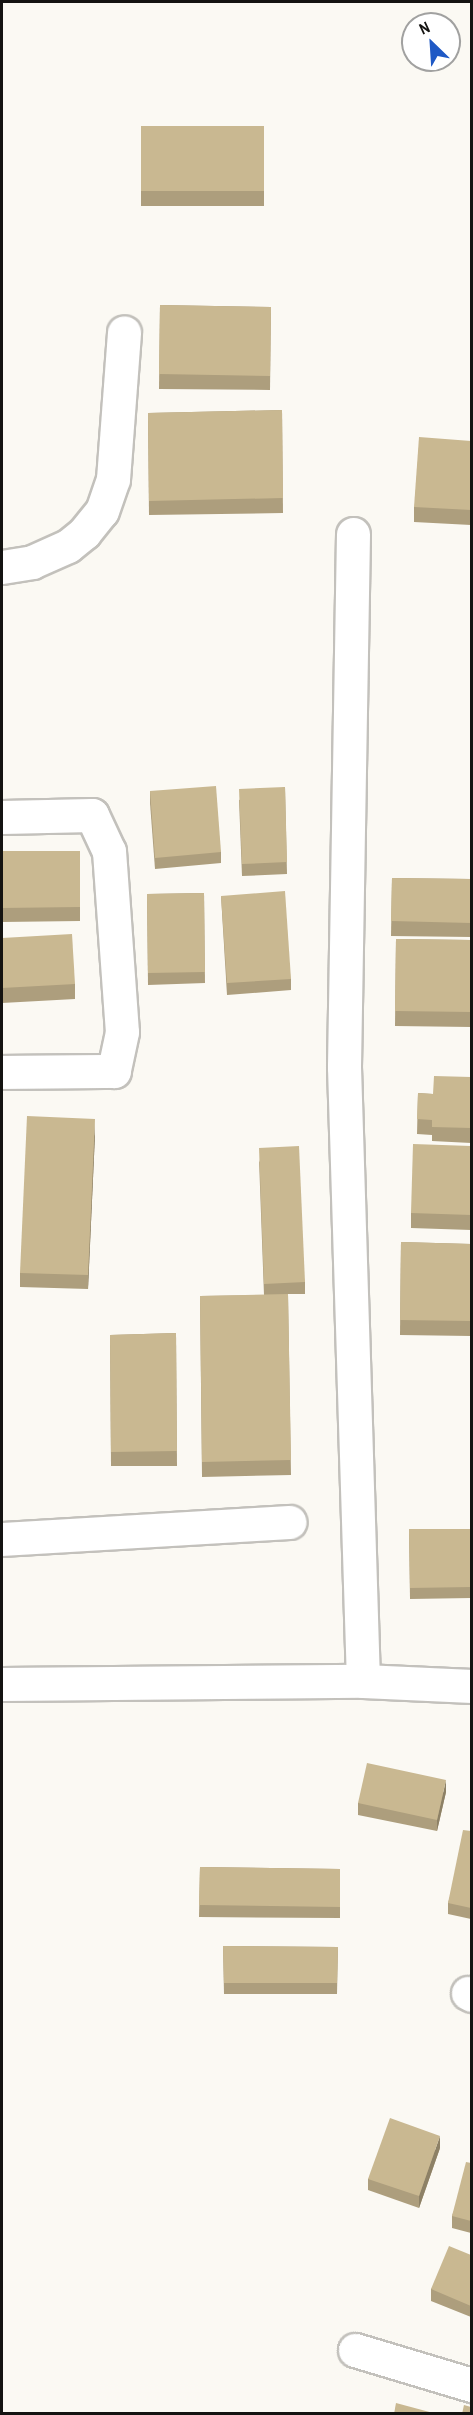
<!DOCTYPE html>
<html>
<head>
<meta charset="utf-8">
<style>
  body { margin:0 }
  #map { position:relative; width:473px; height:2415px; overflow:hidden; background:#fbf9f3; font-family:"Archivo Narrow",sans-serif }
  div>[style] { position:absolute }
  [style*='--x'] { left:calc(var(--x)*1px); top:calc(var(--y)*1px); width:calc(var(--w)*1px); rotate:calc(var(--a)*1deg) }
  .roads { filter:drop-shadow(2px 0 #c3c1bc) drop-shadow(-2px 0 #c3c1bc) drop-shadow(0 2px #c3c1bc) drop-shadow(0 -2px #c3c1bc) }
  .minor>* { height:33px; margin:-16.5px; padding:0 16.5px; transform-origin:16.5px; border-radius:16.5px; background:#fff }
  .wall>* { inset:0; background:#ad9e7d }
  .shaded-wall>* { inset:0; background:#8d8166 }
  .building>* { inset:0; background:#c9b891 }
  span { translate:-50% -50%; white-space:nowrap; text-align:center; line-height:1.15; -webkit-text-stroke:5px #fff; paint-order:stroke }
  .frame { position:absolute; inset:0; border:3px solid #141311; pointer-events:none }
  .north { position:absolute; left:401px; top:12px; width:60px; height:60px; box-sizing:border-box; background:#fff; border:2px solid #a1a1a0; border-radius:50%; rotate:335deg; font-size:16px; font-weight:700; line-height:24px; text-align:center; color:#141311 }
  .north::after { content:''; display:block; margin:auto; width:21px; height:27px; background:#1f59c5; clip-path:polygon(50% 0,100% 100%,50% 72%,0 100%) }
</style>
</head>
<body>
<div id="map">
  <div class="roads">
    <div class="minor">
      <div style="--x:353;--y:534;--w:533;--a:90.97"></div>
      <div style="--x:344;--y:1067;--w:614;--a:88.23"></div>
      <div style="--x:2;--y:567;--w:30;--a:-9"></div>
      <div style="--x:32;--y:562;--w:39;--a:-24"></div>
      <div style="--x:68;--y:546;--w:21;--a:-39"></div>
      <div style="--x:84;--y:533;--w:28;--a:-51"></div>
      <div style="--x:102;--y:511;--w:34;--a:-71"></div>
      <div style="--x:113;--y:479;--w:147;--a:-85.7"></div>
      <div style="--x:2;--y:817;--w:90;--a:-1.3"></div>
      <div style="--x:92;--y:815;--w:40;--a:65"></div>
      <div style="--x:109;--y:851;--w:181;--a:85.9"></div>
      <div style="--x:122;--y:1032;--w:40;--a:102"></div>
      <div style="--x:114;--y:1071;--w:112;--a:179.5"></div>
      <div style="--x:2;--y:1539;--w:288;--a:-3.4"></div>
      <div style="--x:2;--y:1684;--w:361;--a:-0.5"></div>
      <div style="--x:363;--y:1681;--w:109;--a:2.6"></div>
      <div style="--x:468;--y:1993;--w:4;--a:27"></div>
      <div style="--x:355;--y:2350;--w:122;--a:16.7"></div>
    </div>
  </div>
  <div class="wall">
    <div style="clip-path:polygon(141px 126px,264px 126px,264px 206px,141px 206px)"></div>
    <div style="clip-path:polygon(160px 305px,271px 307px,270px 390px,159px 389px)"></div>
    <div style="clip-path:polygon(282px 410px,283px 513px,149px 515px,148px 413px)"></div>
    <div style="clip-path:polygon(471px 441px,471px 525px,414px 522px,414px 507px)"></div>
    <div style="clip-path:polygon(285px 787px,287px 874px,242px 876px,239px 800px)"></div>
    <div style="clip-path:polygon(150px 791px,221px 852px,221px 863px,155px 869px,150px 803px)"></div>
    <div style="clip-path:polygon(2px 851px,80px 851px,80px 921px,2px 922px)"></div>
    <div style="clip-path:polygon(392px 878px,471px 879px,471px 937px,391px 936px)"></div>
    <div style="clip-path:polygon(204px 893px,205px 983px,148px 985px,147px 894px)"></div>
    <div style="clip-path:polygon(221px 896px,291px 979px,291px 990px,227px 995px)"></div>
    <div style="clip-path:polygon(2px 938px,75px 984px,75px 999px,2px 1003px)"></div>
    <div style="clip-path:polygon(396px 939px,471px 940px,471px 1027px,395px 1026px)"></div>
    <div style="clip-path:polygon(471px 1077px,471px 1143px,432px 1141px,432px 1135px,417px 1134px,418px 1093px,433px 1094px)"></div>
    <div style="clip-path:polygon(95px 1134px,88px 1289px,20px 1287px,20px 1273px)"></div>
    <div style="clip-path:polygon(471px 1146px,471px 1230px,411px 1228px,411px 1213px)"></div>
    <div style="clip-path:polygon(259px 1160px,305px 1282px,305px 1294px,288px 1294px,291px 1475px,202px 1477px,200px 1296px,264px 1295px)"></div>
    <div style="clip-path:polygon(401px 1242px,471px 1244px,471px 1336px,400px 1335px)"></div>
    <div style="clip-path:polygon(176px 1333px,177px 1466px,111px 1466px,110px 1335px)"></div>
    <div style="clip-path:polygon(409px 1529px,471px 1529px,471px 1598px,410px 1599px)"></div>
    <div style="clip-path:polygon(446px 1792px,437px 1831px,358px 1815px,358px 1803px)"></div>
    <div style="clip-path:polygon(471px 1831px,471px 1919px,448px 1914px,448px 1903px)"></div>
    <div style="clip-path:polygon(200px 1867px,340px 1869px,340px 1918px,199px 1917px)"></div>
    <div style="clip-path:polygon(223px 1946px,338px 1947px,337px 1994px,224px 1994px)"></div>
    <div style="clip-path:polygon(440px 2148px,419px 2208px,368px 2190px,368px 2179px)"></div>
    <div style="clip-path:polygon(471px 2163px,471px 2233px,452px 2228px,452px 2216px)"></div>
    <div style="clip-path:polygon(471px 2255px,471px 2317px,431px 2301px,431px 2289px)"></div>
  </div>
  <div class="shaded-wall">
    <div style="clip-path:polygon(95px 1119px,95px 1134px,88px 1289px,88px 1275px)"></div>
    <div style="clip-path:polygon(446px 1780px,446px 1792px,437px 1831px,437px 1820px)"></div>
    <div style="clip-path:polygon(440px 2136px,440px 2148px,419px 2208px,419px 2196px)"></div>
  </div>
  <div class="building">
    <div style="clip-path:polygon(141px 126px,264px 126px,264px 191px,141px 191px)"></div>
    <div style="clip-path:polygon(160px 305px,271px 307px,270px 376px,159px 374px)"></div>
    <div style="clip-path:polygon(282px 410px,283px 498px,149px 501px,148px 413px)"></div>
    <div style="clip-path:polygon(419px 437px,471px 441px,471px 510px,414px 507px)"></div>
    <div style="clip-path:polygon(216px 786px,221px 852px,155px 858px,150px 791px)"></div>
    <div style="clip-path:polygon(285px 787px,287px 862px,242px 864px,239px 789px)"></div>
    <div style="clip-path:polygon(2px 851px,80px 851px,80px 907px,2px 908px)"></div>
    <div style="clip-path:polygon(392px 878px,471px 879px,471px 923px,391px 921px)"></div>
    <div style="clip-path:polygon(285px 891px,291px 979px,227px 983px,221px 896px)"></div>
    <div style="clip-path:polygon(204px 893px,205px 972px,148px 973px,147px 894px)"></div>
    <div style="clip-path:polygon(72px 934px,75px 984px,2px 988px,2px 938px)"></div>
    <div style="clip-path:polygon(396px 939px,471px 940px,471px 1012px,395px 1011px)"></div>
    <div style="clip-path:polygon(434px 1076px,471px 1077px,471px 1128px,432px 1127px,432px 1120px,417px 1119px,418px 1093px,433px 1094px)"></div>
    <div style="clip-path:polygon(27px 1116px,95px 1119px,88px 1275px,20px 1273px)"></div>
    <div style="clip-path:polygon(413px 1144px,471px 1146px,471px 1215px,411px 1213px)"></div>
    <div style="clip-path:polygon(299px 1146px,305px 1282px,264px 1284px,259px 1148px)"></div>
    <div style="clip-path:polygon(401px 1242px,471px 1244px,471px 1321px,400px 1320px)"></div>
    <div style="clip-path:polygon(288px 1294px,291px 1460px,202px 1462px,200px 1296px)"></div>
    <div style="clip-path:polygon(176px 1333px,177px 1451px,111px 1452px,110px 1335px)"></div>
    <div style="clip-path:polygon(409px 1529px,471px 1529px,471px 1587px,410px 1588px)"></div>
    <div style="clip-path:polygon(367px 1763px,446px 1780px,437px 1820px,358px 1803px)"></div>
    <div style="clip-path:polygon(463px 1830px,471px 1831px,471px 1908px,448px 1903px)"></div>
    <div style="clip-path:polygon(200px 1867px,340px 1869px,340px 1907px,199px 1905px)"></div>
    <div style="clip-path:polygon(223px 1946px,338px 1947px,337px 1983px,224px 1983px)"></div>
    <div style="clip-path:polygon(390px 2118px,440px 2136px,419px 2196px,368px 2179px)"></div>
    <div style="clip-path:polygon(466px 2162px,471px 2163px,471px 2221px,452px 2216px)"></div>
    <div style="clip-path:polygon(449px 2246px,471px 2255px,471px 2306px,431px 2289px)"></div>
    <div style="clip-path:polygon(396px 2403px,437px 2414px,394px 2414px)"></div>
    <div style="clip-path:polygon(464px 2405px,471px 2407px,471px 2414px,462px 2414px)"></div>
  </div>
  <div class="frame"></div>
  <div class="north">N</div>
</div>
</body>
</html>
